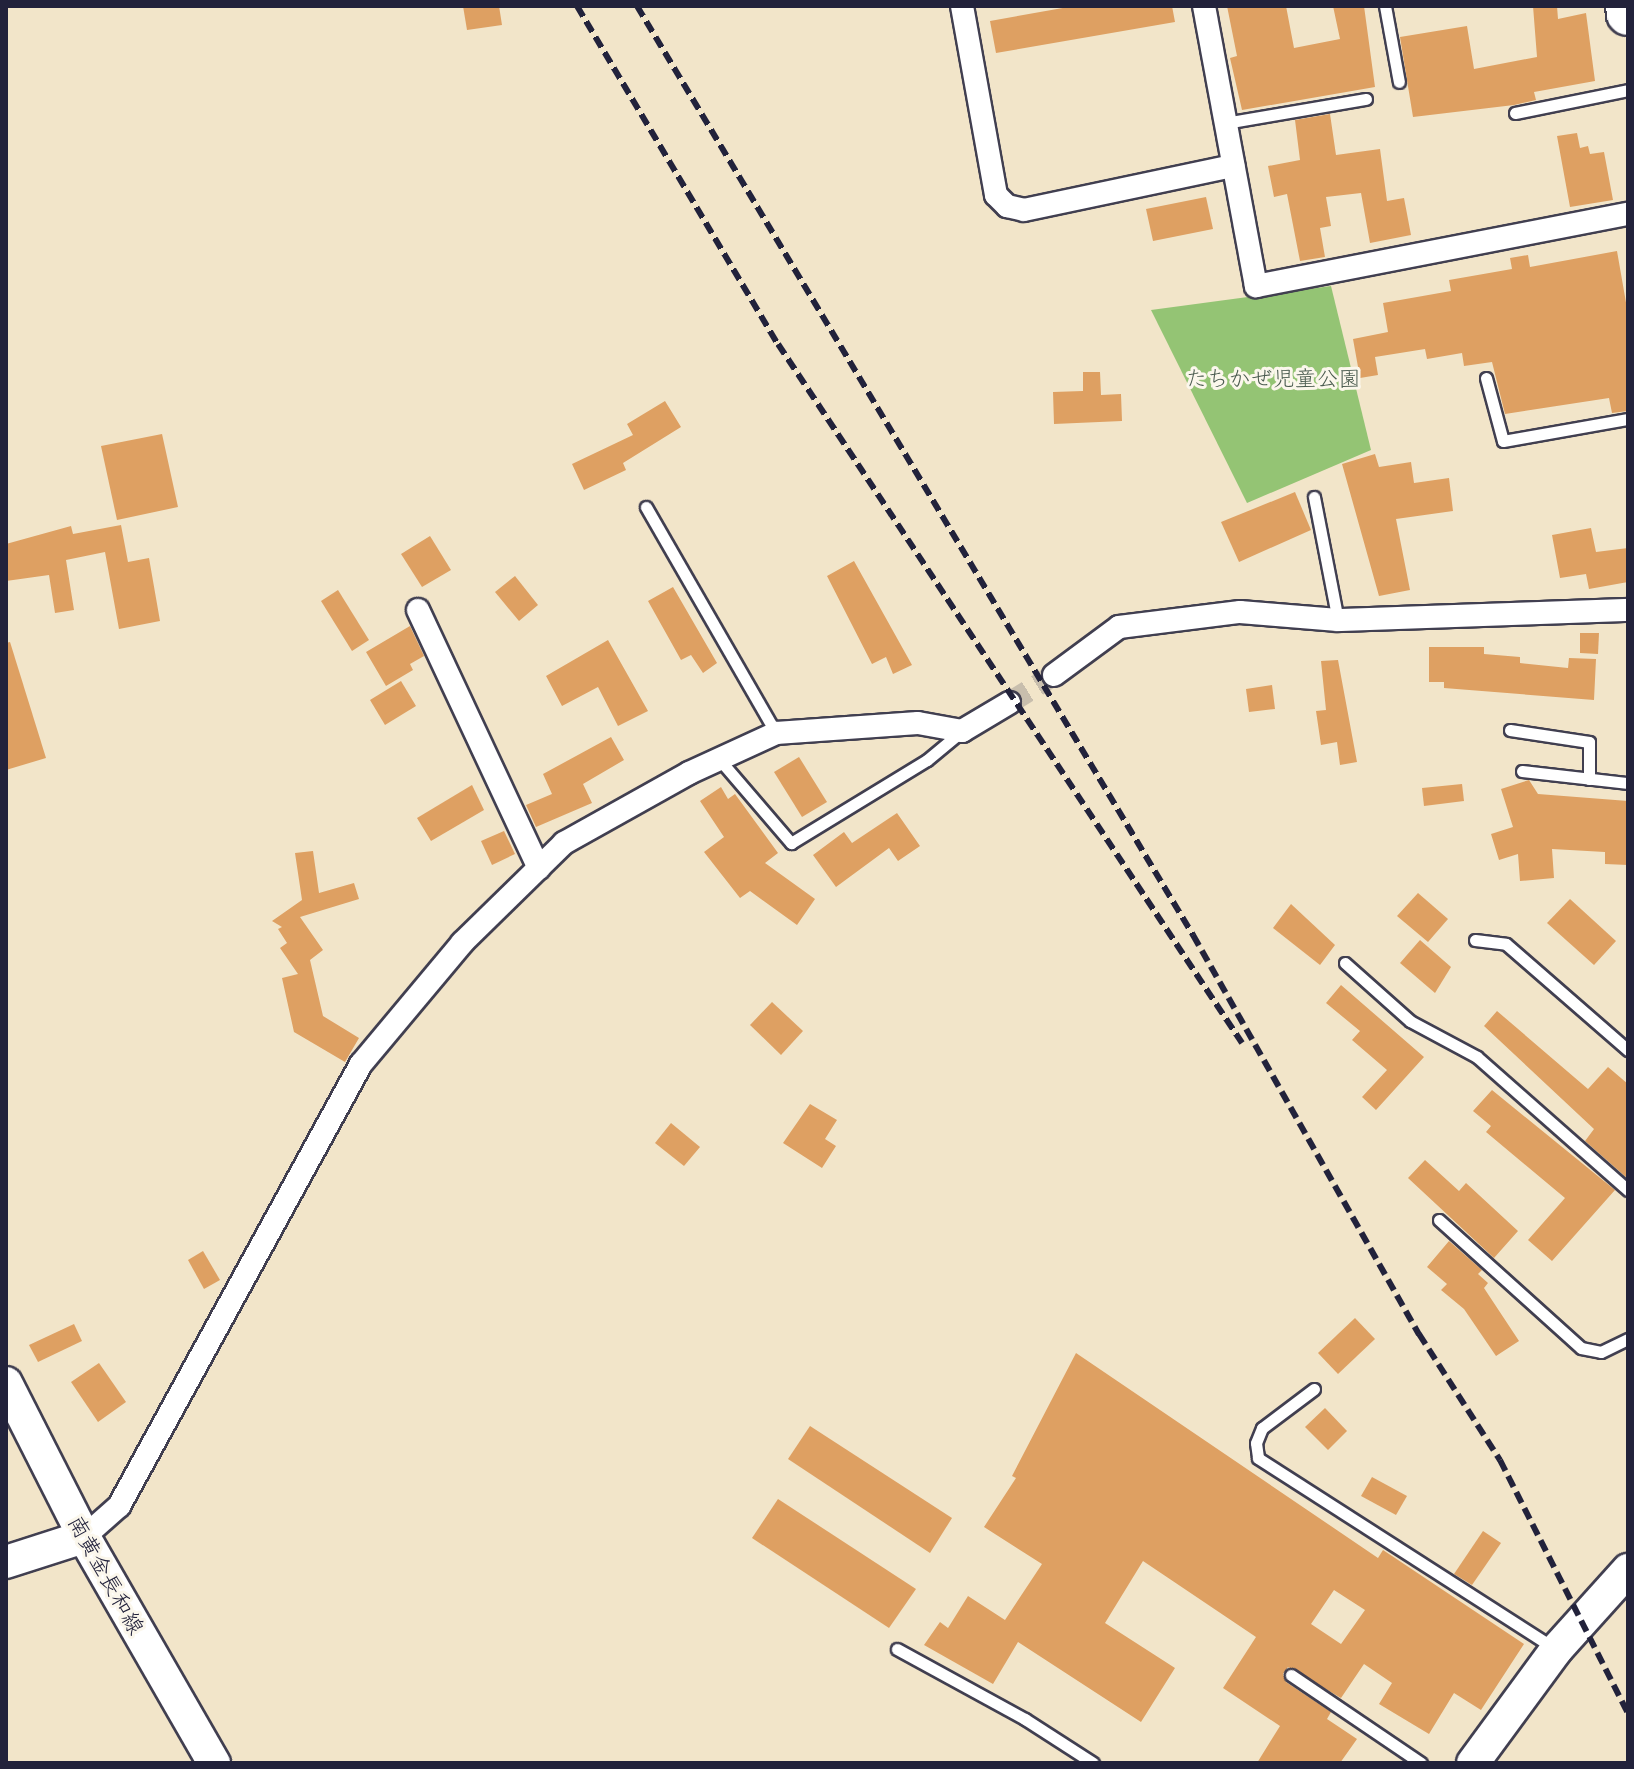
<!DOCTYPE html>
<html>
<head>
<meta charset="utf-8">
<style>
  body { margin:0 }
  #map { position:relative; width:1634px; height:1769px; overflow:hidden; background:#f2e5c9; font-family:Delius,"Klee One",sans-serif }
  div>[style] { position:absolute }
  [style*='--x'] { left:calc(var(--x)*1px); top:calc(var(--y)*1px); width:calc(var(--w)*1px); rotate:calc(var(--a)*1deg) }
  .green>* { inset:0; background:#94c474 }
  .building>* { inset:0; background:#dea062 }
  .street-tunnel>* { height:22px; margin-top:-11px; transform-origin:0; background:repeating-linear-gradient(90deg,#c8bead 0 22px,transparent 0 33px) }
  .roads { filter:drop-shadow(2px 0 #413f50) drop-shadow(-2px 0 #413f50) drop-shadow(0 2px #413f50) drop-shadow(0 -2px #413f50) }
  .lane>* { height:11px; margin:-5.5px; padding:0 5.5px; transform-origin:5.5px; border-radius:5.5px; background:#fff }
  .street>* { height:22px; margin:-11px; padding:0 11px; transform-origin:11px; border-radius:11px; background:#fff }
  .secondary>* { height:32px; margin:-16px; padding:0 16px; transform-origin:16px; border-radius:16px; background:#fff }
  .highway>* { height:42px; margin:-21px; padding:0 21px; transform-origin:21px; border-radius:21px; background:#fff }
  .rail>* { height:6px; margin-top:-3px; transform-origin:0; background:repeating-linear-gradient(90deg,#22223b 0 12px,transparent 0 18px) }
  span { translate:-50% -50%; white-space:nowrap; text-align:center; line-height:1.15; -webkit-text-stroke:6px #fbf7ec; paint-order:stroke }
  .park-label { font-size:22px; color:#4a5b4f }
  .street-label { font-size:22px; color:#22223b }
  .frame { position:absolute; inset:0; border:8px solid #22223b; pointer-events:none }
</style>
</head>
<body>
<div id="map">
  <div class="green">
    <div style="clip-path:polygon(1331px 286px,1371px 450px,1247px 503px,1151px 310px)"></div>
  </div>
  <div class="building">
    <div style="clip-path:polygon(463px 6px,499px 6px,502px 25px,467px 30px)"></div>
    <div style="clip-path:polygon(1074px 6px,1172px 6px,1175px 22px,996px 53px,990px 21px)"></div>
    <div style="clip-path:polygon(1227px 6px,1286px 6px,1294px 48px,1340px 39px,1333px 6px,1364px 6px,1375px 87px,1242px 110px,1230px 58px,1237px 56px)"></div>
    <div style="clip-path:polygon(1533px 6px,1557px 6px,1558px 19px,1586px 13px,1595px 81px,1534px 92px,1536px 100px,1514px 105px,1413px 117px,1400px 37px,1467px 26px,1474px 69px,1537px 57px)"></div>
    <div style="clip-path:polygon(1330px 114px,1336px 155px,1380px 149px,1387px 201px,1404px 198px,1411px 235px,1370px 243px,1361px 193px,1326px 197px,1331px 226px,1320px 228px,1325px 257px,1300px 261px,1287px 194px,1274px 197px,1268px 166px,1300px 160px,1295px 120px)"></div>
    <div style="clip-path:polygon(1577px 133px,1580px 148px,1588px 146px,1590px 154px,1604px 152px,1613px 200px,1570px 207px,1557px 136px)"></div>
    <div style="clip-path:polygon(1206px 197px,1213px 229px,1153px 241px,1146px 209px)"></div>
    <div style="clip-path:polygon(1617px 251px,1628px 314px,1628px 411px,1612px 413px,1609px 398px,1505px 414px,1492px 362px,1464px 366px,1462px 353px,1427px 359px,1425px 349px,1375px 357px,1378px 375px,1360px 378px,1353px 339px,1388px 332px,1383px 303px,1451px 291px,1449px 280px,1512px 269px,1510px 258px,1528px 255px,1530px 267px)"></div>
    <div style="clip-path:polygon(1083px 372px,1100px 372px,1101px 395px,1121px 394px,1122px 421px,1054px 424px,1053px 392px,1083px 391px)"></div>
    <div style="clip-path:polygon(665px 401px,681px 427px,623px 463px,626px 470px,584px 490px,572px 464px,633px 435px,627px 424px)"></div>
    <div style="clip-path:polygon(162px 434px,178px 507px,117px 520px,101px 446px)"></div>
    <div style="clip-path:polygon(1375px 454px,1379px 467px,1411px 462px,1414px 483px,1449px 478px,1453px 511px,1396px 519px,1410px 590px,1379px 596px,1342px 464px)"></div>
    <div style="clip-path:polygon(1295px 492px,1311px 530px,1239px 562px,1221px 522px)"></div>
    <div style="clip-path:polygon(121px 525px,128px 562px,149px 558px,160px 621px,119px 629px,105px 552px,66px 560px,74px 610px,55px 613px,49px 575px,6px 581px,6px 544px,71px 526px,73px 534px)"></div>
    <div style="clip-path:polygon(1591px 528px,1596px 552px,1628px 548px,1628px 582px,1589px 589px,1586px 574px,1560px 578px,1552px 535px)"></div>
    <div style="clip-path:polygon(430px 536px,451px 570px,422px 587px,401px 554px)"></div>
    <div style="clip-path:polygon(854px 561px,912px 665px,893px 674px,886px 657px,872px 664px,827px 576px)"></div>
    <div style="clip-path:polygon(515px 576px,538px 605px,519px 621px,495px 592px)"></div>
    <div style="clip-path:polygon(673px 587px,717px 663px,703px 673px,691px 655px,681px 660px,648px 601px)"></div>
    <div style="clip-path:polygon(338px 590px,369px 640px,352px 651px,321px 601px)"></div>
    <div style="clip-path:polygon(410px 626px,424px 656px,410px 664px,413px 670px,386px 686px,366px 652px)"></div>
    <div style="clip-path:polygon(1580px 633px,1599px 633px,1598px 654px,1580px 653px)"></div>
    <div style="clip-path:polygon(608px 640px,648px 711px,618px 726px,598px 687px,562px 706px,546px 676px)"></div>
    <div style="clip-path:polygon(10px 642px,46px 758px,6px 770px,6px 643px)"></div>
    <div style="clip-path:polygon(1429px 647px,1484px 647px,1484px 654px,1520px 657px,1520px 663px,1568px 668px,1569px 658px,1596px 659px,1594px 700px,1444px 688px,1444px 682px,1429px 682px)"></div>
    <div style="clip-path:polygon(1338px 660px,1357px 762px,1340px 765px,1337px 742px,1321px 745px,1316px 711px,1326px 710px,1321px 661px)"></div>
    <div style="clip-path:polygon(401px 681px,416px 706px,385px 725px,370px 700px)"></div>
    <div style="clip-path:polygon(1272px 685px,1275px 709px,1249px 712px,1246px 689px)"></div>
    <div style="clip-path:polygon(611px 737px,624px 760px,583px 784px,592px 803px,536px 827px,526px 805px,552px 794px,543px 774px)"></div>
    <div style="clip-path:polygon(799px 757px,827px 802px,802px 817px,774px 772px)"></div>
    <div style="clip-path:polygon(1529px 780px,1538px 794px,1628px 801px,1628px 865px,1605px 864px,1605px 852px,1552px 849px,1554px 878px,1520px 881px,1518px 854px,1499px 860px,1491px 834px,1513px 827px,1501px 789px)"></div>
    <div style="clip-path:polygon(1462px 784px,1464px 801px,1424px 806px,1422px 788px)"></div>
    <div style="clip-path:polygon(472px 785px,484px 810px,431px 841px,417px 818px)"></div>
    <div style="clip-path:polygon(721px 787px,728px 799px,735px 794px,778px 853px,765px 863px,815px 899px,797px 925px,750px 891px,740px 898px,704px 852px,724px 837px,700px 801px)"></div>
    <div style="clip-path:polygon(897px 813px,920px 846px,898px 861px,889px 848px,836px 887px,813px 855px,844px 832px,852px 843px)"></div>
    <div style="clip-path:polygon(504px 831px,515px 854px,492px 865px,481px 841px)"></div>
    <div style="clip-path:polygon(313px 851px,319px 893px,354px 883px,359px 899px,300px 917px,323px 950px,310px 960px,323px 1016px,359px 1038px,345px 1062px,294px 1032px,282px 978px,298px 974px,280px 948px,287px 943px,278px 929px,282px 927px,272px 921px,302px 900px,295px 853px)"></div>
    <div style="clip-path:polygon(1418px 893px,1448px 919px,1428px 942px,1397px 916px)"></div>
    <div style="clip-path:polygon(1570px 899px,1616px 941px,1594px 965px,1547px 923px)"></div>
    <div style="clip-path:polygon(1291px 904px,1335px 945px,1320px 965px,1273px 928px)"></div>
    <div style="clip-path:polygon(1420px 940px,1451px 967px,1435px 993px,1400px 963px)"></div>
    <div style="clip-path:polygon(1341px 985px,1424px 1057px,1376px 1110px,1362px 1097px,1387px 1070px,1352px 1040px,1360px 1031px,1326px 1003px)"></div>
    <div style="clip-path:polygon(772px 1002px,803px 1031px,781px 1055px,750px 1025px)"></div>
    <div style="clip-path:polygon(1497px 1011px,1588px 1089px,1608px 1067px,1628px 1084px,1627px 1178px,1585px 1141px,1594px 1129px,1484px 1026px)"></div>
    <div style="clip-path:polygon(1492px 1090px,1615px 1190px,1552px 1261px,1528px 1240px,1565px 1198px,1486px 1132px,1491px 1126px,1473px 1111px)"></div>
    <div style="clip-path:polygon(810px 1104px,837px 1120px,825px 1139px,836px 1146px,822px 1168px,783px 1143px)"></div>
    <div style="clip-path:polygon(671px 1123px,700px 1147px,684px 1166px,655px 1143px)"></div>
    <div style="clip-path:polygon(1425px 1160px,1459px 1191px,1466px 1183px,1518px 1231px,1494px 1258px,1408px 1178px)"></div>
    <div style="clip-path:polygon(1449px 1241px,1482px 1270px,1478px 1274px,1488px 1283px,1484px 1288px,1519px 1341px,1496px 1356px,1464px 1309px,1441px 1290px,1447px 1284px,1427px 1267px)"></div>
    <div style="clip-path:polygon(203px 1251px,220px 1280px,204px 1289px,188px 1260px)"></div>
    <div style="clip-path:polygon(1355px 1318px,1375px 1339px,1338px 1374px,1318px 1353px)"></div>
    <div style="clip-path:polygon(74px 1324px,82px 1341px,38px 1362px,29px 1345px)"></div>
    <div style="clip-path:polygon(evenodd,1076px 1353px,1378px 1558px,1383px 1550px,1524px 1644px,1481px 1710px,1454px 1693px,1429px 1734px,1379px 1704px,1392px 1683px,1364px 1664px,1341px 1698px,1288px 1667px,1283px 1674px,1286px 1682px,1331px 1712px,1327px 1719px,1357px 1739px,1340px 1763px,1257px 1763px,1280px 1726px,1223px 1688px,1256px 1637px,1143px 1561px,1105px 1623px,1175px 1668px,1141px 1722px,1018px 1642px,993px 1684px,924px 1645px,940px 1622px,948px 1628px,968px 1596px,1005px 1620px,1042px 1564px,984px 1527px,1016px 1478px,1012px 1476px,1076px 1353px,1334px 1590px,1365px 1610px,1341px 1644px,1311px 1624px,1334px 1590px)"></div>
    <div style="clip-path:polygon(99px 1363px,126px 1402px,98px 1422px,71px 1382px)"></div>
    <div style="clip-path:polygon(1325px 1408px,1347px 1431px,1328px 1450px,1305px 1427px)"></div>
    <div style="clip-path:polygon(810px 1426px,952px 1518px,930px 1553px,788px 1459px)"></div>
    <div style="clip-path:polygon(1372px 1477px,1407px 1496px,1396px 1515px,1361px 1496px)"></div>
    <div style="clip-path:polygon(778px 1499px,916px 1589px,889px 1628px,752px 1538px)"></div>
    <div style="clip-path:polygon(1483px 1531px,1501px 1543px,1472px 1585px,1454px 1574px)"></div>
  </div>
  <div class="street-tunnel">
    <div style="--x:1009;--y:703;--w:53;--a:-31.9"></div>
  </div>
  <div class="roads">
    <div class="lane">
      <div style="--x:1385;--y:6;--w:77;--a:79.6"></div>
      <div style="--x:1515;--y:113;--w:115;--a:-11.5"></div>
      <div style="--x:1225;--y:123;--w:143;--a:-9.7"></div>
      <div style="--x:1486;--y:378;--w:65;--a:74.9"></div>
      <div style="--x:1503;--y:441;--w:127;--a:-10"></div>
      <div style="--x:1314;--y:497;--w:125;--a:79"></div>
      <div style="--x:646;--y:507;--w:261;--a:60.1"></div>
      <div style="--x:1510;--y:730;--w:80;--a:8.6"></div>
      <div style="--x:1589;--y:742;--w:37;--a:90"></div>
      <div style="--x:719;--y:759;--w:111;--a:49.4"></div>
      <div style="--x:791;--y:843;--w:159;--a:-31.4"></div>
      <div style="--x:927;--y:760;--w:45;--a:-39.6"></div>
      <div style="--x:1522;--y:771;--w:107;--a:6.5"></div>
      <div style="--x:1475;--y:940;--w:31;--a:7"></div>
      <div style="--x:1506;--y:944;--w:162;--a:41"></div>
      <div style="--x:1345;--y:963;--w:87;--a:41.7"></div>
      <div style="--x:1410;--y:1021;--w:76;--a:28.2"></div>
      <div style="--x:1477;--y:1057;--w:201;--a:41.4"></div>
      <div style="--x:1439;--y:1220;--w:191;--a:42"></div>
      <div style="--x:1581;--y:1348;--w:20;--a:11"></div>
      <div style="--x:1601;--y:1352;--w:30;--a:-26"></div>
      <div style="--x:1314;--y:1389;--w:65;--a:143.1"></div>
      <div style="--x:1262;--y:1428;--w:16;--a:112"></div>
      <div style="--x:1256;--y:1443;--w:15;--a:82"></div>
      <div style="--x:1258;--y:1458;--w:352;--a:32.7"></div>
      <div style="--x:897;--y:1649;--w:146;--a:28.7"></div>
      <div style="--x:1025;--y:1719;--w:81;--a:32.9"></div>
      <div style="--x:1291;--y:1675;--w:157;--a:34.1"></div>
    </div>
    <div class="street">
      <div style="--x:962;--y:6;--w:192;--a:79.8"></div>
      <div style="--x:996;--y:195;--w:16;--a:45"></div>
      <div style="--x:1007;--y:206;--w:17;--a:13"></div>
      <div style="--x:1024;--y:210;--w:214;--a:-11.9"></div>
      <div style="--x:1204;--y:6;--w:285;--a:79.5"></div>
      <div style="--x:1256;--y:286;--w:379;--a:-11"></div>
      <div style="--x:418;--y:610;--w:285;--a:64.9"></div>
      <div style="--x:1054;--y:675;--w:81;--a:-36.4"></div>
      <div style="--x:1119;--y:627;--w:122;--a:-7.1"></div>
      <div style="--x:1240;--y:612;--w:98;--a:4.7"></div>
      <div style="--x:1338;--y:620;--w:290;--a:-2"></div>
      <div style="--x:84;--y:1537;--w:47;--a:-41.5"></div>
      <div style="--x:119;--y:1506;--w:504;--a:-61.3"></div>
      <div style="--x:361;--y:1064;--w:158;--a:-50.1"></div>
      <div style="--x:462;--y:943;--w:143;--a:-44.4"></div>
      <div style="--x:564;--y:843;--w:143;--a:-29.2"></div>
      <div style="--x:689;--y:773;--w:96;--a:-24.7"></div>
      <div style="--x:776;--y:733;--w:142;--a:-4"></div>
      <div style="--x:918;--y:723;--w:45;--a:10.3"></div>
      <div style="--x:962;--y:731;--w:55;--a:-30.8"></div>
    </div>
    <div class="secondary">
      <div style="--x:6;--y:1383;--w:173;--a:63.1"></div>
      <div style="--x:84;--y:1537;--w:261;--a:60.1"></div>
      <div style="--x:6;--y:1562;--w:82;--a:-17.8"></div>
      <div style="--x:1473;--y:1763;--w:140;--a:-53.7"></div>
      <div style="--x:1556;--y:1650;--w:108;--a:-48"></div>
    </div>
    <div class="highway">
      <div style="--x:1627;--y:6;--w:8;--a:83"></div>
    </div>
  </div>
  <div class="rail">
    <div style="--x:577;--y:6;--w:393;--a:59.3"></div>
    <div style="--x:778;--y:344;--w:839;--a:56.42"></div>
    <div style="--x:637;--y:6;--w:1083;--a:59.1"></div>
    <div style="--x:1193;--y:935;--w:459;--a:60.5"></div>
    <div style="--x:1419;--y:1334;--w:150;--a:57.3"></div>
    <div style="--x:1500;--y:1460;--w:284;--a:63.2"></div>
  </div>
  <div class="park-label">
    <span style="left:1273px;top:379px">たちかぜ児童公園</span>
  </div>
  <div class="street-label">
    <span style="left:106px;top:1575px;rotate:61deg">南黄金長和線</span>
  </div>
  <div class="frame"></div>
</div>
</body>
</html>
